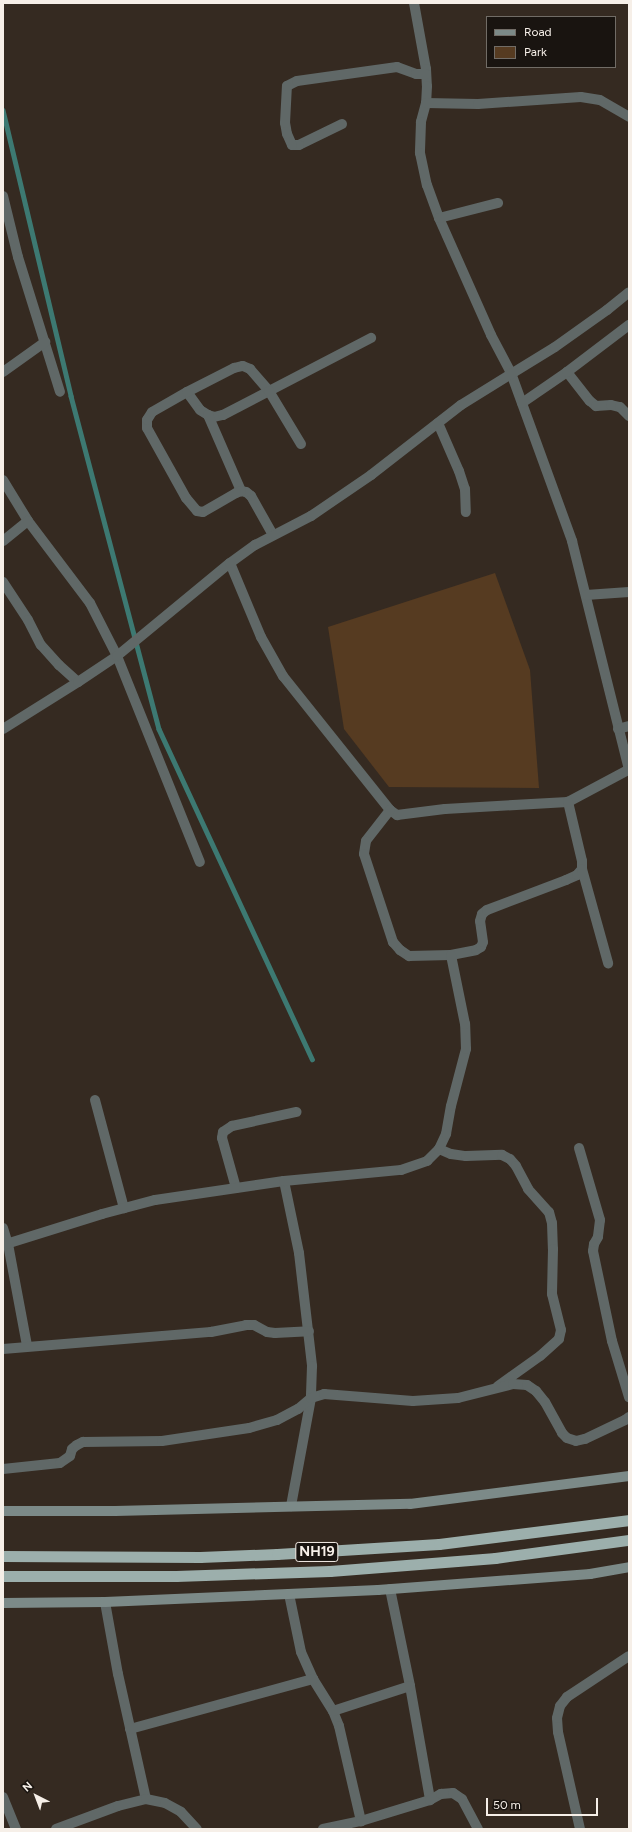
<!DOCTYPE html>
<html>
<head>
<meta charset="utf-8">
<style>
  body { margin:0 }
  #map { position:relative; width:632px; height:1832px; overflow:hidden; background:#352a21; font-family:Figtree,sans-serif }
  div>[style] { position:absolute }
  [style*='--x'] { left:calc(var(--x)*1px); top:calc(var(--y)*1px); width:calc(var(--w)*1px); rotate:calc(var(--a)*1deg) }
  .green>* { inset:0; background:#563b21 }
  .stream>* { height:4.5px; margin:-2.25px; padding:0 2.25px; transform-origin:2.25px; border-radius:2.25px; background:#3d7972 }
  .minor>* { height:10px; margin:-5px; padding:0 5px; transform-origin:5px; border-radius:5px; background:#606867 }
  .secondary>* { height:10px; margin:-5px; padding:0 5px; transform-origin:5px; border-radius:5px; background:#7c8a88 }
  .trunk>* { height:11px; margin:-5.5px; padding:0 5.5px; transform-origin:5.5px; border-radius:5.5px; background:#9cafac }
  span { translate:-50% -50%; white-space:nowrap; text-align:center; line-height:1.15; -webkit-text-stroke:3px #191410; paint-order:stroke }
  .shield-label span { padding:1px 3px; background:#191410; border:1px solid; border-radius:3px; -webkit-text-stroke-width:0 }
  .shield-label { font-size:14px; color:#f6efe8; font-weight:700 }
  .frame { position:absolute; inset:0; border:4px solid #f6efe8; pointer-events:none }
  .legend { position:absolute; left:486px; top:16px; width:130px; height:52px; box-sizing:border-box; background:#191410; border:1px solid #716c66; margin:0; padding:5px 7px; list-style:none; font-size:12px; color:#f6efe8 }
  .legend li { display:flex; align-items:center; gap:8px; height:20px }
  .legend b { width:20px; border:1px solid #716c66 }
  .north { position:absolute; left:16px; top:1776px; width:40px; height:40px; -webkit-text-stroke:3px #191410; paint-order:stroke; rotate:318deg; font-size:11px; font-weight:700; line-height:16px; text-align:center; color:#f6efe8 }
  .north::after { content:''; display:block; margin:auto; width:14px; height:18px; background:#f6efe8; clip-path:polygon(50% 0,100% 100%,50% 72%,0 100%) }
  .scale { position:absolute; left:486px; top:1798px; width:112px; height:18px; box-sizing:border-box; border:2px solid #f6efe8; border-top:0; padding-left:5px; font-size:12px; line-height:14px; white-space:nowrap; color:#f6efe8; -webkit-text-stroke:3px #191410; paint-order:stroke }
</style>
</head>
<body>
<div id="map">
  <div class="green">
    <div style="clip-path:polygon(495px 573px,530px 670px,539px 788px,389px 787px,344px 729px,328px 627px)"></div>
  </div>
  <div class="stream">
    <div style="--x:3;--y:110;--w:294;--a:76.6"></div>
    <div style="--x:71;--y:396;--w:344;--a:75.2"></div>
    <div style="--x:159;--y:729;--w:364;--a:65.1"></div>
  </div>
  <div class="minor">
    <div style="--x:414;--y:3;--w:67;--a:79.7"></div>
    <div style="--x:426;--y:69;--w:17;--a:87"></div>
    <div style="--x:427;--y:86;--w:17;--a:93"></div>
    <div style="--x:426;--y:103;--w:20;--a:105"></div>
    <div style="--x:421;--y:122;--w:31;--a:92"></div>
    <div style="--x:420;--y:153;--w:33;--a:78"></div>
    <div style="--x:427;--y:185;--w:35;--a:70"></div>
    <div style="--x:439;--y:218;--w:128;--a:66"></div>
    <div style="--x:491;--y:335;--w:43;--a:62.2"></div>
    <div style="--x:511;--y:373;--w:179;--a:70"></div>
    <div style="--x:572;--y:541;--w:236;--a:76"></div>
    <div style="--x:426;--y:103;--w:52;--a:1.1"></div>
    <div style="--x:478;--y:104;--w:103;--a:-3.9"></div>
    <div style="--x:581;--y:97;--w:19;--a:9"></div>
    <div style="--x:600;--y:100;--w:34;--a:30"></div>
    <div style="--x:342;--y:124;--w:48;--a:154"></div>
    <div style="--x:299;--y:145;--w:7;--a:180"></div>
    <div style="--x:292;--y:145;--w:12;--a:-114"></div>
    <div style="--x:287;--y:134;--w:11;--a:-100"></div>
    <div style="--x:285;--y:123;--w:37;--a:-87"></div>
    <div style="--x:287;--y:86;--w:11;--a:-27"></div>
    <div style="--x:297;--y:81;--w:101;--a:-8"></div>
    <div style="--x:397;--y:67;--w:20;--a:20"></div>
    <div style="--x:416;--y:74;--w:10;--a:0"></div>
    <div style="--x:3;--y:196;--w:63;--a:76.2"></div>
    <div style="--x:18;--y:257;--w:141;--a:72.7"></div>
    <div style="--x:439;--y:218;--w:61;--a:-14.3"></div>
    <div style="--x:3;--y:372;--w:52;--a:-35.5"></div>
    <div style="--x:567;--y:372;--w:37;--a:52"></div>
    <div style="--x:590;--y:401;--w:8;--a:40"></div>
    <div style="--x:596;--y:406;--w:15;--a:-4"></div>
    <div style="--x:611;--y:405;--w:9;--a:13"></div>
    <div style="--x:620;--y:407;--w:13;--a:45"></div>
    <div style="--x:187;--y:392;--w:22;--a:54"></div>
    <div style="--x:200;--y:410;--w:9;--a:32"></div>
    <div style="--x:208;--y:415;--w:6;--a:18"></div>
    <div style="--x:214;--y:417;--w:9;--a:-13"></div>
    <div style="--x:223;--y:415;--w:167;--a:-27.5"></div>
    <div style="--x:522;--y:403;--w:55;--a:-34.6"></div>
    <div style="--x:567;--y:372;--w:78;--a:-37.2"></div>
    <div style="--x:208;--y:415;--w:83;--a:66.5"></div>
    <div style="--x:438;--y:423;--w:52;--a:66.4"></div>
    <div style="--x:459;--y:471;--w:19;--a:72"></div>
    <div style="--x:465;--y:489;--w:23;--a:88"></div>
    <div style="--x:3;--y:480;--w:48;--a:58.6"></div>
    <div style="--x:28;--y:521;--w:103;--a:52.9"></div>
    <div style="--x:90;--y:603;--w:59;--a:63"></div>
    <div style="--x:117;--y:656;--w:222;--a:68.1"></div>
    <div style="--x:273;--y:535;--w:45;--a:-119.4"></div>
    <div style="--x:251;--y:496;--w:6;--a:-141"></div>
    <div style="--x:246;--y:492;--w:5;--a:-169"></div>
    <div style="--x:241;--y:491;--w:5;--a:158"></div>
    <div style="--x:236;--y:493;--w:38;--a:150"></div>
    <div style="--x:203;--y:512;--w:6;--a:-171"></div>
    <div style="--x:197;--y:511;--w:17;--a:-130"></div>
    <div style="--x:186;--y:498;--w:80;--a:-119.1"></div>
    <div style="--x:147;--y:428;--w:8;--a:-90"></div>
    <div style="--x:147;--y:420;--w:9;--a:-58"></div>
    <div style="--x:152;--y:412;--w:40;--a:-29.7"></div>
    <div style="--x:187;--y:392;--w:53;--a:-27.1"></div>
    <div style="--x:234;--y:368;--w:9;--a:-13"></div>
    <div style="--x:243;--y:366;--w:8;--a:23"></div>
    <div style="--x:250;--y:369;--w:29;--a:49"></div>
    <div style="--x:269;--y:391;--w:62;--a:58.9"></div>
    <div style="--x:3;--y:541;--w:32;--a:-39"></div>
    <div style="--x:230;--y:563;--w:80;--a:67.3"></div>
    <div style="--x:261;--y:637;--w:45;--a:60.6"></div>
    <div style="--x:283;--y:676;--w:171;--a:51.4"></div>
    <div style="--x:390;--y:810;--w:9;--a:36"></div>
    <div style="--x:397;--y:815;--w:48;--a:-7.1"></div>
    <div style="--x:445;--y:809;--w:123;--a:-3.3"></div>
    <div style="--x:568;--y:802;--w:68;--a:-28.1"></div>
    <div style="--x:3;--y:582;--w:45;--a:56.7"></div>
    <div style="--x:28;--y:620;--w:28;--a:63"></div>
    <div style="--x:41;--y:645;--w:27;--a:48"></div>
    <div style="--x:59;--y:665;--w:25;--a:42"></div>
    <div style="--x:586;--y:595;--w:43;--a:-4"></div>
    <div style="--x:3;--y:729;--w:89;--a:-32.1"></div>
    <div style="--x:78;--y:682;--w:47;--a:-33.7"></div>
    <div style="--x:117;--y:656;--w:146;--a:-39.5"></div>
    <div style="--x:230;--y:563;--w:31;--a:-36"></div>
    <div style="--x:255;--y:545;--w:63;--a:-27.4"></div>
    <div style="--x:311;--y:516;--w:73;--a:-34.3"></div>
    <div style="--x:371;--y:475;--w:114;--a:-37.9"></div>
    <div style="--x:461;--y:405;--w:110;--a:-31.7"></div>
    <div style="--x:555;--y:347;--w:64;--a:-35.4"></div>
    <div style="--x:607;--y:310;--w:28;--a:-39"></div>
    <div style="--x:618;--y:729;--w:11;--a:-15"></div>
    <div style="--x:390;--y:810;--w:39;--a:128"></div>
    <div style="--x:366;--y:841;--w:13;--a:99"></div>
    <div style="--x:364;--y:854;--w:93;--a:71.8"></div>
    <div style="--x:393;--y:942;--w:11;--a:49"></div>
    <div style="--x:400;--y:950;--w:11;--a:34"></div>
    <div style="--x:409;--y:956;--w:42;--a:-1.4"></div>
    <div style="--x:451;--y:955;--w:25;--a:-11"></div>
    <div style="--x:476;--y:950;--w:6;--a:-31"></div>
    <div style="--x:481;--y:947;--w:5;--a:-68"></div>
    <div style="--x:483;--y:942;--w:21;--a:-98"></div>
    <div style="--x:480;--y:921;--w:7;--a:-74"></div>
    <div style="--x:482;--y:914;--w:6;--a:-39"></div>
    <div style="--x:487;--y:910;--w:85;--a:-20.8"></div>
    <div style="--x:566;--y:880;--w:12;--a:-24"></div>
    <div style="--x:577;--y:875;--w:8;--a:-50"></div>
    <div style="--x:582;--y:869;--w:8;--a:-90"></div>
    <div style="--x:582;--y:861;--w:61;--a:-103.3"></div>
    <div style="--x:582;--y:869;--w:98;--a:74.5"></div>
    <div style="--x:95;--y:1100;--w:112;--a:75"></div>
    <div style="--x:579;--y:1148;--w:75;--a:73.7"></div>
    <div style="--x:600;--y:1220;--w:17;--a:97"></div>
    <div style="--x:598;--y:1237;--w:8;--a:120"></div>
    <div style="--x:594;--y:1244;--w:7;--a:98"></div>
    <div style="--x:593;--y:1251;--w:92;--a:78.1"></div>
    <div style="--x:612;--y:1341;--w:59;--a:73.1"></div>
    <div style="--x:439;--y:1149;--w:13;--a:23"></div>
    <div style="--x:451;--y:1154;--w:15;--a:8"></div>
    <div style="--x:466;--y:1156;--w:36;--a:-2"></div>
    <div style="--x:502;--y:1155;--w:9;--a:27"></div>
    <div style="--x:510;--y:1159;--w:9;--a:49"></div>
    <div style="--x:516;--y:1166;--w:26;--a:62"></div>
    <div style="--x:528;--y:1189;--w:31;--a:48"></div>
    <div style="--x:549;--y:1212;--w:11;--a:75"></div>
    <div style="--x:552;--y:1223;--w:26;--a:88"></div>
    <div style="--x:553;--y:1249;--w:45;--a:91.3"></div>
    <div style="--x:552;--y:1294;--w:37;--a:76"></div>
    <div style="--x:561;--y:1330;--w:9;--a:103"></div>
    <div style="--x:559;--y:1339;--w:25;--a:138"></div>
    <div style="--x:540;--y:1356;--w:52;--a:144.5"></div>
    <div style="--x:284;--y:1181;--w:74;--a:78.2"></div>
    <div style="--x:299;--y:1253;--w:114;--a:83.4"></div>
    <div style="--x:312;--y:1366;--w:32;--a:92"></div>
    <div style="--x:311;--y:1398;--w:110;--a:100.5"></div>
    <div style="--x:236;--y:1188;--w:52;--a:-105.6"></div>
    <div style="--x:222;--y:1138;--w:6;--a:-81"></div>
    <div style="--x:223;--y:1132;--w:11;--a:-34"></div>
    <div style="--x:232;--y:1126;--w:66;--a:-12.3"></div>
    <div style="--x:3;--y:1228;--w:17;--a:73"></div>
    <div style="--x:8;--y:1244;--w:104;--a:79.4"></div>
    <div style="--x:3;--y:1245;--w:104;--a:-17.4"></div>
    <div style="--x:102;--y:1214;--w:55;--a:-14.8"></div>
    <div style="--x:155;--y:1200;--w:130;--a:-8.4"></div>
    <div style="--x:284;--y:1181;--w:118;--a:-5.4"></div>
    <div style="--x:401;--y:1170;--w:28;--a:-19"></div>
    <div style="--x:427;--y:1161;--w:17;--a:-45"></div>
    <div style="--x:439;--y:1149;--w:17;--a:-65"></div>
    <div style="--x:446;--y:1134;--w:28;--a:-80"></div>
    <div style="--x:451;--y:1106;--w:59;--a:-75.3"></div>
    <div style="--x:466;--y:1049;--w:25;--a:-92"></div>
    <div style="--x:465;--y:1024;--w:70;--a:-101.5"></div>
    <div style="--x:3;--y:1349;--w:209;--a:-4.7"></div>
    <div style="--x:211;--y:1332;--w:36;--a:-11"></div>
    <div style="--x:246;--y:1325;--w:8;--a:0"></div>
    <div style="--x:254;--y:1325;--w:15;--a:28"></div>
    <div style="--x:267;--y:1332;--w:8;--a:7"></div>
    <div style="--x:275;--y:1333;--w:34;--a:-3"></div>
    <div style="--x:3;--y:1469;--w:57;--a:-6"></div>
    <div style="--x:60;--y:1463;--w:12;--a:-35"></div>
    <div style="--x:70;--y:1456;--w:7;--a:-74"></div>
    <div style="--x:72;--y:1449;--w:6;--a:-39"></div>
    <div style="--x:77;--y:1445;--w:7;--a:-27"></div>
    <div style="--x:83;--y:1442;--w:79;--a:-0.7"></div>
    <div style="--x:162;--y:1441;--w:88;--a:-8.5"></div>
    <div style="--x:249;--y:1428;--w:29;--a:-16"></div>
    <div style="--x:277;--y:1420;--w:24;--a:-28"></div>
    <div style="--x:298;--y:1409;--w:17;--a:-40"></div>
    <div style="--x:311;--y:1398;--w:14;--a:-17"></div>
    <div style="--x:324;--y:1394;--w:89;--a:4.5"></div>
    <div style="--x:413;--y:1401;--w:45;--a:-3.8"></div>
    <div style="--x:458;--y:1398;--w:57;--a:-14.3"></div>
    <div style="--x:513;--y:1384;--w:14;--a:4"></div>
    <div style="--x:527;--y:1385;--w:11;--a:34"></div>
    <div style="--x:536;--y:1391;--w:14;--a:51"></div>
    <div style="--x:545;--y:1402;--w:35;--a:61"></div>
    <div style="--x:562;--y:1433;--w:7;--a:45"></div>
    <div style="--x:567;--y:1438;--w:9;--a:18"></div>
    <div style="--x:576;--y:1441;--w:9;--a:-13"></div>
    <div style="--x:585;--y:1439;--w:44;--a:-25.4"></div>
    <div style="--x:625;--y:1420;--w:5;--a:-37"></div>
    <div style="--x:390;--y:1589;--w:99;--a:78.3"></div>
    <div style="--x:410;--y:1686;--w:116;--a:80"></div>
    <div style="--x:289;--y:1594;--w:59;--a:78.3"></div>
    <div style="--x:301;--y:1652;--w:30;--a:66"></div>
    <div style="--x:313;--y:1679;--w:38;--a:58"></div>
    <div style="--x:333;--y:1711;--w:16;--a:68"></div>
    <div style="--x:339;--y:1726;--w:98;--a:77"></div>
    <div style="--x:105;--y:1602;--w:73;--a:79.8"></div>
    <div style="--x:118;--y:1674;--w:128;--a:77.4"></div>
    <div style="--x:333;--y:1711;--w:81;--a:-18"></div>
    <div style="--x:130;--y:1729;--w:190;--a:-15.3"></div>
    <div style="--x:3;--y:1797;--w:35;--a:68"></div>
    <div style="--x:56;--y:1829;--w:66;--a:-20.4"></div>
    <div style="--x:118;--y:1806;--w:29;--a:-14"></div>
    <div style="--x:146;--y:1799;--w:19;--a:12"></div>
    <div style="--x:165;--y:1803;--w:18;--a:29"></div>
    <div style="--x:181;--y:1812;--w:23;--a:47"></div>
    <div style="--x:323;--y:1829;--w:39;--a:-12"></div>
    <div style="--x:361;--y:1821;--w:72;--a:-16.9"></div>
    <div style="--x:430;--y:1800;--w:13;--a:-29"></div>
    <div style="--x:441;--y:1794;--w:12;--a:-5"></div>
    <div style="--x:453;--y:1793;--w:11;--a:34"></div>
    <div style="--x:462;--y:1799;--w:34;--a:62"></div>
    <div style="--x:580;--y:1829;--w:99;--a:-102.8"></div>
    <div style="--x:558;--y:1732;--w:14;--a:-94"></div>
    <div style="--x:557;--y:1718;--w:12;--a:-76"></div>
    <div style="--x:560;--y:1706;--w:11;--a:-52"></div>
    <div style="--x:567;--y:1697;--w:74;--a:-33.5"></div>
  </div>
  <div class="secondary">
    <div style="--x:3;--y:1511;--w:112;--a:0"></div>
    <div style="--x:115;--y:1511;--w:295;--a:-1.4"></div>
    <div style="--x:410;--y:1504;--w:221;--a:-7.3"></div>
    <div style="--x:3;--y:1603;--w:102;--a:-0.6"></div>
    <div style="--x:105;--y:1602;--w:273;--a:-2.5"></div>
    <div style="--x:378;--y:1590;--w:213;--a:-4.3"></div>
    <div style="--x:590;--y:1574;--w:40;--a:-10"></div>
  </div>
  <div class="trunk">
    <div style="--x:3;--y:1556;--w:197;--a:0.3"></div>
    <div style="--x:200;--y:1557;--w:77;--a:-2.2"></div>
    <div style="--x:277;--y:1554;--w:162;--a:-3.5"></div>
    <div style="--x:439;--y:1544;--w:192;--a:-7.2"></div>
    <div style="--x:3;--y:1576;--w:173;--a:0"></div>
    <div style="--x:176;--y:1576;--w:154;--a:-1.9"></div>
    <div style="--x:330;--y:1571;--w:166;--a:-4.5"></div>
    <div style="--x:495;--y:1558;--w:135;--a:-7.7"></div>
  </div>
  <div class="shield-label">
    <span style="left:317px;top:1552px">NH19</span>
  </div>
  <div class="frame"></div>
  <ul class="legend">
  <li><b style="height:5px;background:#7c8a88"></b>Road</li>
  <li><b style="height:11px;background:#563b21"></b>Park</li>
  </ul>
  <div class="north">N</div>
  <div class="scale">50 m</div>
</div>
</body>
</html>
